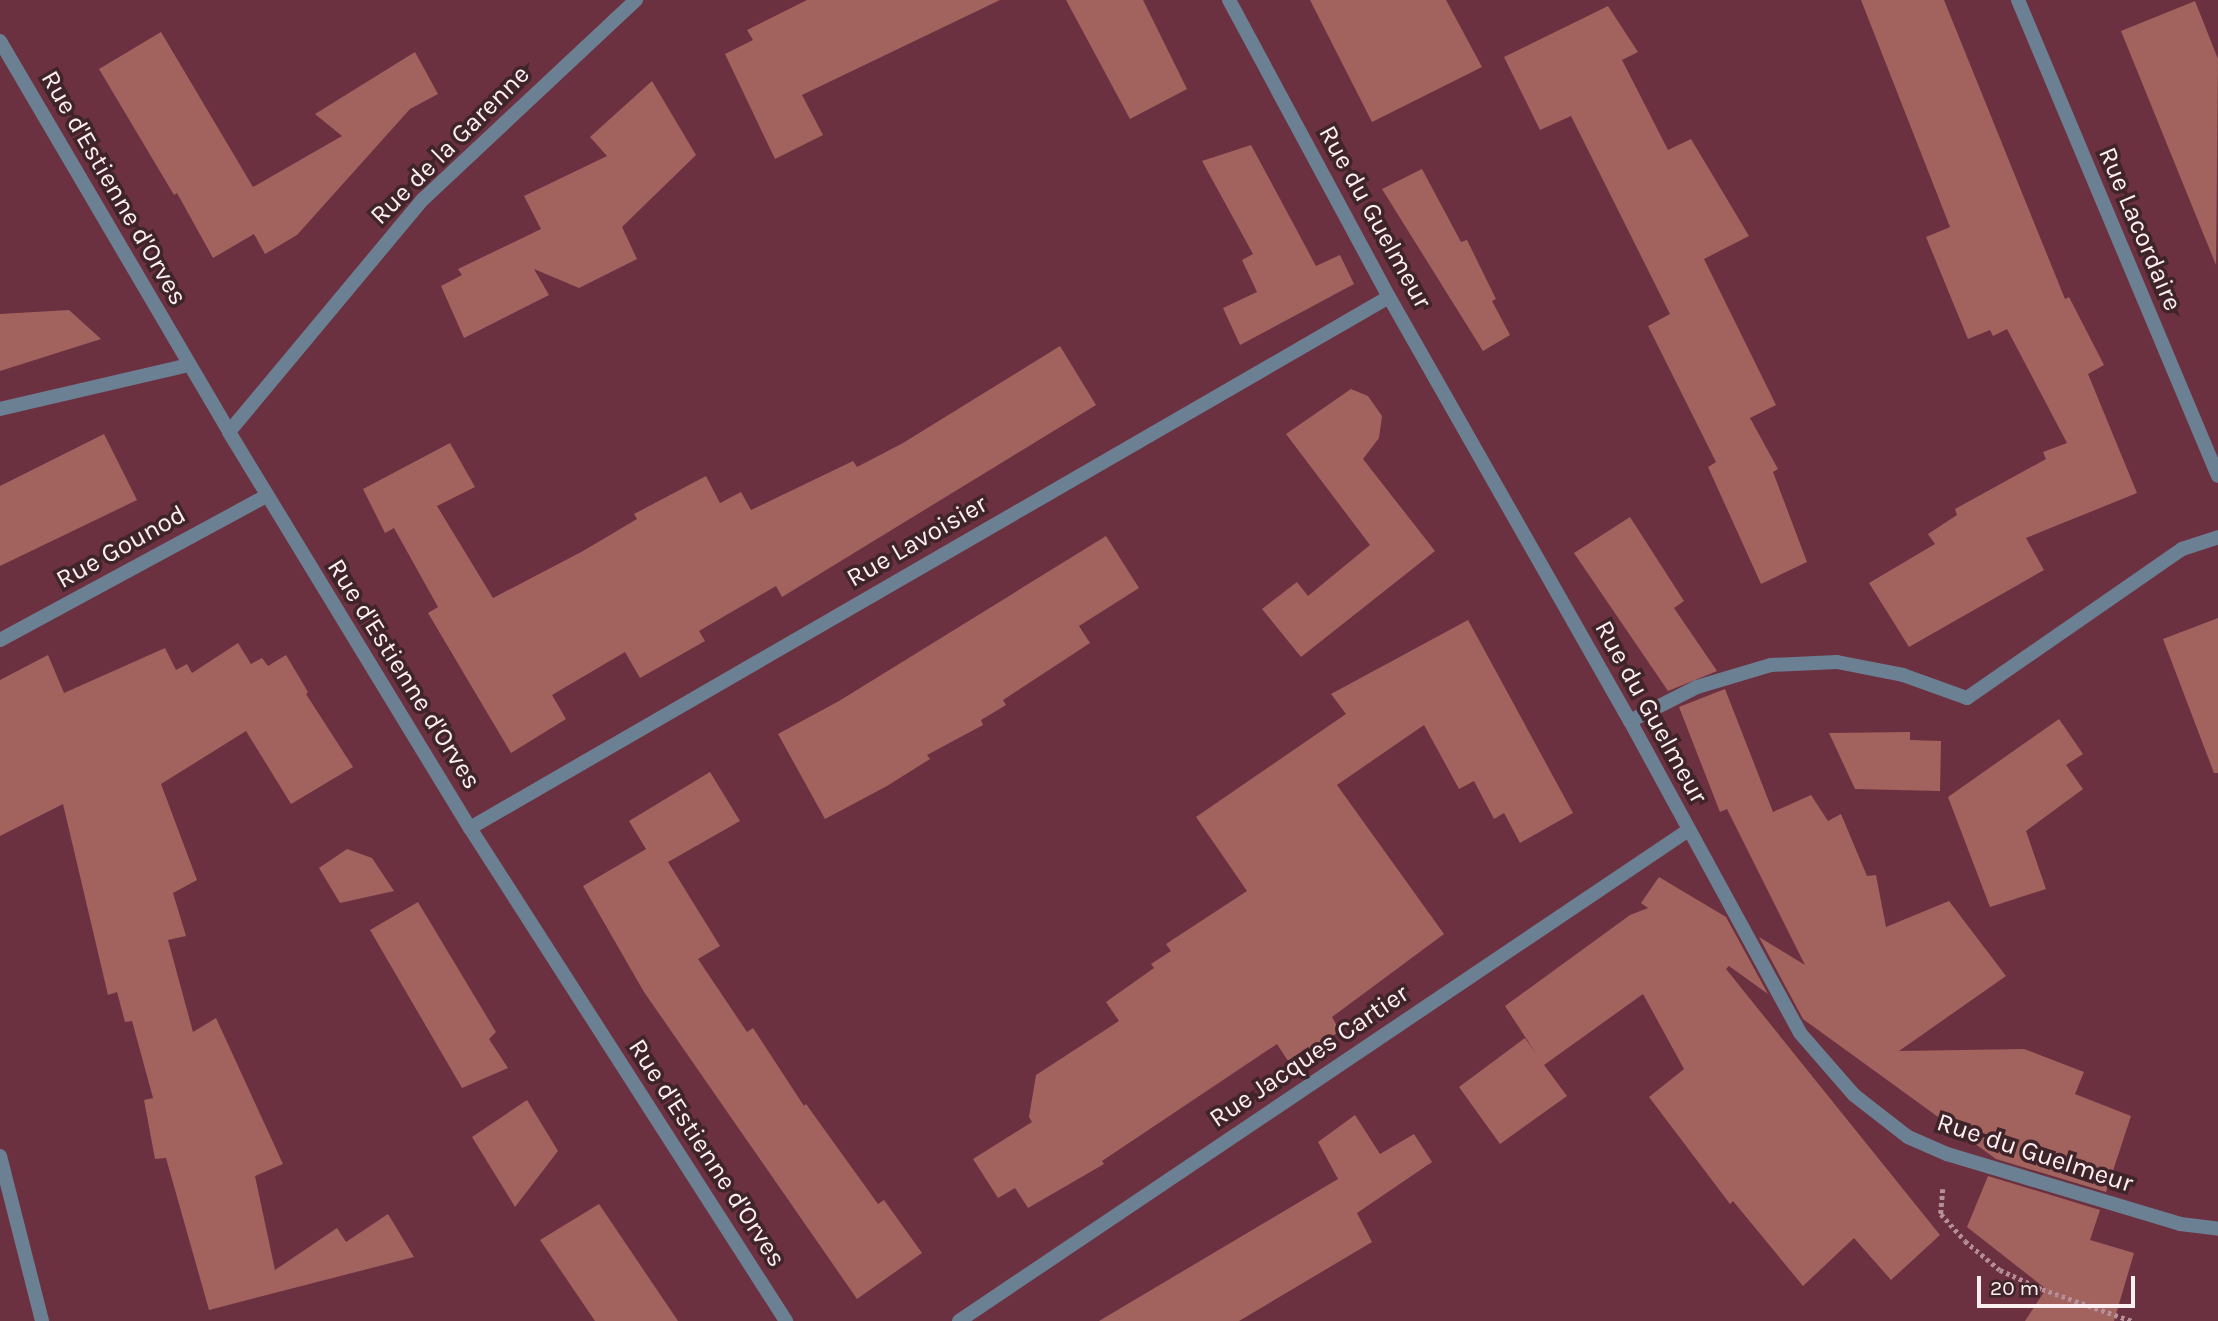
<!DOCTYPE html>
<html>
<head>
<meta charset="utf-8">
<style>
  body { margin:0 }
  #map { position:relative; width:2218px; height:1321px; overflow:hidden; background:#6c3141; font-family:Karla,sans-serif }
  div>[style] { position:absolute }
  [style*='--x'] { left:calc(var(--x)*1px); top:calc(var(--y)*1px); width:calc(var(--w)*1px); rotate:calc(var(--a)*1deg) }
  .building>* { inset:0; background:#a2625e }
  .path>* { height:4.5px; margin-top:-2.25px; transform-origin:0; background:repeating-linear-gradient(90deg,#b48f99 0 3.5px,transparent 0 7px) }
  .minor>* { height:14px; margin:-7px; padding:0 7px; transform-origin:7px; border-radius:7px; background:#6b8193 }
  .tertiary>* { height:14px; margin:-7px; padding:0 7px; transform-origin:7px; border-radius:7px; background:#6b8193 }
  span { translate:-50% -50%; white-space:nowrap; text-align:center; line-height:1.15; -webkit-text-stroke:7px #3f242a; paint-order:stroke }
  .street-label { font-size:26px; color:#feeff2 }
  .scale { position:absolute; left:1977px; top:1276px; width:158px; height:32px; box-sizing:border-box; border:4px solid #feeff2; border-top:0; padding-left:9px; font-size:21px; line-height:24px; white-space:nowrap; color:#feeff2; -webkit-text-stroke:5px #3f242a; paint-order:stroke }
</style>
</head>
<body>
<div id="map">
  <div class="building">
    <div style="clip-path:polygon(807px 0,1000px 0,802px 95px,823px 135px,775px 159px,725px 54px,753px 40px,747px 30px)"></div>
    <div style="clip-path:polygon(1066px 0,1143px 0,1187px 89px,1130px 119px)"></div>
    <div style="clip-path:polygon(1310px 0,1446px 0,1482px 67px,1372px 122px)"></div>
    <div style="clip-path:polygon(1861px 0,1944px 0,2065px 299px,2069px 297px,2104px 365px,2088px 374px,2137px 493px,2026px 538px,2044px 570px,1909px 647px,1869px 583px,1935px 544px,1928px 534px,1957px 515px,1955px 509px,2046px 459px,2043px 452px,2067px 443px,2007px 329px,1993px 336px,1990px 330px,1968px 339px,1926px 237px,1950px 227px)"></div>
    <div style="clip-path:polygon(2195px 1px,2218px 59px,2216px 265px,2121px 31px)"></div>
    <div style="clip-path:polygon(1608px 6px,1638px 52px,1622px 60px,1668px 150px,1691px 139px,1749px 236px,1704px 259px,1776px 405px,1750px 418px,1778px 469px,1773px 472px,1807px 562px,1761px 584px,1708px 467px,1716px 462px,1648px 326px,1670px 314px,1571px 116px,1540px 130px,1504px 57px)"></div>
    <div style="clip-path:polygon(161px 32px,253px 187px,342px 136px,315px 114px,415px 52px,438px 94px,410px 109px,297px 235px,265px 254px,254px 234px,213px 258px,177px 193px,174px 195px,99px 69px)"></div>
    <div style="clip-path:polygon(652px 81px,696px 155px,622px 227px,637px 259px,579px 288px,534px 269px,549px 295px,464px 338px,441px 286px,462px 275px,458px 269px,541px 229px,524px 196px,607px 156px,590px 137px)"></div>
    <div style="clip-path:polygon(1251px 145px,1316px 266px,1340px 255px,1354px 284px,1240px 345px,1223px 308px,1257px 292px,1242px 260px,1253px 254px,1202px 161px)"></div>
    <div style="clip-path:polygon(1422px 169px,1461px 242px,1467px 240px,1496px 299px,1492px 301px,1510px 335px,1483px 351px,1382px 189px)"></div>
    <div style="clip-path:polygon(69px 310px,101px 339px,0 371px,0 314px)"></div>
    <div style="clip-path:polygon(1060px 346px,1096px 405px,782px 597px,776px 586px,699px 631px,705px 641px,640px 678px,625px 652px,552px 695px,566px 719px,511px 753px,428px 613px,438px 607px,394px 528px,385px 533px,363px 489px,450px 443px,475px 487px,437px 506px,493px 598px,583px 551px,637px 519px,634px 514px,706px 476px,720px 503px,741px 492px,751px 510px,853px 461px,857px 467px,903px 443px)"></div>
    <div style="clip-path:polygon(1351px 389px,1368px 396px,1382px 416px,1379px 438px,1363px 459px,1435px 551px,1301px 657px,1262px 609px,1297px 582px,1308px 596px,1370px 545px,1286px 434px)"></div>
    <div style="clip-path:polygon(104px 434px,137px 500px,0 566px,0 486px)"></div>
    <div style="clip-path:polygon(1630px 517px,1684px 601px,1674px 608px,1717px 671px,1668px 691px,1574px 553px)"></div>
    <div style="clip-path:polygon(1106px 536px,1139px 588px,1079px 626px,1090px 643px,1003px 700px,1006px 705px,981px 720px,983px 725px,927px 755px,930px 759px,887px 786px,825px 819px,778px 734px,839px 701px)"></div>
    <div style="clip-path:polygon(2218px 618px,2218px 773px,2214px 773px,2163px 639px)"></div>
    <div style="clip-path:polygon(1468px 620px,1573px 813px,1520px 843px,1504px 813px,1494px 819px,1474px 781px,1459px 789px,1424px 725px,1337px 785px,1444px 934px,1332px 1017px,1340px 1031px,1290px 1064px,1277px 1044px,1102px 1161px,1104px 1164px,1028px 1208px,1015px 1188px,998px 1198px,973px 1159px,1032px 1122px,1029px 1117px,1036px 1075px,1119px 1021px,1106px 1002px,1154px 968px,1151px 964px,1171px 951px,1166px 944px,1247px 891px,1196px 817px,1346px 714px,1331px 694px)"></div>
    <div style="clip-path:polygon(238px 643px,251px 664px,262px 658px,268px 666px,286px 655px,308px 692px,306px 694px,353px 767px,291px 804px,246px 731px,161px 784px,197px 880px,173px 893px,186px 936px,168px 940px,193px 1032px,216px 1018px,283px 1164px,255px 1176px,275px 1270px,337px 1228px,346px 1242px,388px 1214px,414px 1257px,209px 1310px,166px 1158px,155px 1159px,144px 1100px,153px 1098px,132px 1021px,125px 1022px,117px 992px,108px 995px,63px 804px,0 836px,0 680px,48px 655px,64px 693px,165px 648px,176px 670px,187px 664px,192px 673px)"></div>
    <div style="clip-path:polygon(1725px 689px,1773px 812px,1811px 795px,1828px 821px,1841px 814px,1867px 876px,1876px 875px,1886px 927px,1949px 901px,2006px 976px,1899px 1051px,2024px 1049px,2084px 1072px,2075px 1094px,2131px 1116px,2106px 1192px,1996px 1159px,1803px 1019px,1759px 937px,1805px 965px,1727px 809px,1720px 812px,1679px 707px)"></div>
    <div style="clip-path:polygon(2059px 719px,2083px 754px,2066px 765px,2083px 789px,2026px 831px,2046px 889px,1990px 907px,1948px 797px)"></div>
    <div style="clip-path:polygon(1910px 732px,1910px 740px,1941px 741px,1940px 791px,1855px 789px,1829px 733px)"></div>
    <div style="clip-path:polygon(710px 772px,740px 821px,668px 862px,720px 946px,698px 959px,747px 1032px,753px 1028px,804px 1106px,806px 1104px,878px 1204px,884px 1200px,922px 1253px,857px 1299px,644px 992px,583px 886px,646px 849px,629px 821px)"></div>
    <div style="clip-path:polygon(347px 849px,372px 858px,394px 891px,340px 903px,319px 868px)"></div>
    <div style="clip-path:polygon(1659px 877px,1726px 917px,1768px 994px,1729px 966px,1726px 969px,1940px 1235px,1891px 1280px,1854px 1238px,1803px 1286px,1733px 1201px,1730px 1204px,1649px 1097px,1684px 1069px,1643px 994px,1544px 1065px,1567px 1096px,1500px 1144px,1459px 1087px,1525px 1038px,1537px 1055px,1505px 1006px,1630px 915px,1648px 908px,1641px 903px)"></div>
    <div style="clip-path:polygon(418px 902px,496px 1032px,489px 1039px,508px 1068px,462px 1088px,370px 930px)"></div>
    <div style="clip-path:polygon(527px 1100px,558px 1151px,515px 1207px,472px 1137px)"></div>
    <div style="clip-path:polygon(1355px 1115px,1380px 1154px,1414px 1134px,1432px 1162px,1357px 1213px,1372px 1242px,1239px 1321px,1099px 1321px,1338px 1179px,1318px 1142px)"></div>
    <div style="clip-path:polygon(1988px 1176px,2100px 1210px,2090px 1240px,2134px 1253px,2114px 1321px,2025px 1321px,2046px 1289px,1967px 1227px)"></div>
    <div style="clip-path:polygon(599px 1204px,678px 1321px,595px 1321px,540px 1240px)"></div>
  </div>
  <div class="path">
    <div style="--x:1943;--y:1189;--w:25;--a:95"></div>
    <div style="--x:1941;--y:1214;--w:36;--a:48"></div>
    <div style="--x:1965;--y:1241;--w:45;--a:39.6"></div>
    <div style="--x:2000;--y:1270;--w:46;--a:24.3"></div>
    <div style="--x:2042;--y:1289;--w:96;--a:19.6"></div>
  </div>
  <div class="minor">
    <div style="--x:636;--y:0;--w:291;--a:136.9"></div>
    <div style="--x:423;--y:199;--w:303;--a:129.8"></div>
    <div style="--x:229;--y:432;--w:464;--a:58.7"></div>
    <div style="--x:470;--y:828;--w:586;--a:57.34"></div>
    <div style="--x:2018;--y:0;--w:516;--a:67.21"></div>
    <div style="--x:0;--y:409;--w:194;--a:-13.1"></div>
    <div style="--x:0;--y:640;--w:302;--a:-28.4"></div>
    <div style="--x:1630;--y:721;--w:75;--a:-26.9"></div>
    <div style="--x:1697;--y:687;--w:77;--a:-16.6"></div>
    <div style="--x:1771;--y:665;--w:66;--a:-2.6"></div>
    <div style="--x:1837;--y:662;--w:67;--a:11.1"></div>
    <div style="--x:1903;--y:675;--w:68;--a:19.8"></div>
    <div style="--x:1967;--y:698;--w:262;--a:-34.7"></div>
    <div style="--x:2182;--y:549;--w:38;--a:-18"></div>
    <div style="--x:470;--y:828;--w:1061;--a:-30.02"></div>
    <div style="--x:0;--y:1156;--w:170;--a:75.7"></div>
    <div style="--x:959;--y:1321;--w:878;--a:-33.94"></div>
  </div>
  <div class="tertiary">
    <div style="--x:1229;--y:0;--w:337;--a:61.7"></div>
    <div style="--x:1389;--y:297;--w:488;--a:60.4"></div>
    <div style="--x:1630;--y:721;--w:355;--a:61.4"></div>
    <div style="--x:1800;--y:1033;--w:82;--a:48.9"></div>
    <div style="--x:1854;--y:1095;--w:68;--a:37.9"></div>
    <div style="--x:1908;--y:1137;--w:43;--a:23.6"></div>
    <div style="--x:1947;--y:1154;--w:243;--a:16.7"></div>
    <div style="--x:2180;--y:1224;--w:38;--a:7"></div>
    <div style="--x:0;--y:41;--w:453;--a:59.6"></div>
  </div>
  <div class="street-label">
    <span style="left:450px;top:145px;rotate:-45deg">Rue de la Garenne</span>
    <span style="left:114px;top:188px;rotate:60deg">Rue d'Estienne d'Orves</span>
    <span style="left:1375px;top:217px;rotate:61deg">Rue du Guelmeur</span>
    <span style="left:2140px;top:229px;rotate:67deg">Rue Lacordaire</span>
    <span style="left:917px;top:541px;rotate:-30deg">Rue Lavoisier</span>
    <span style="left:121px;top:547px;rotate:-29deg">Rue Gounod</span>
    <span style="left:404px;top:674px;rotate:58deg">Rue d'Estienne d'Orves</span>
    <span style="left:1651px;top:712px;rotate:61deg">Rue du Guelmeur</span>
    <span style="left:1309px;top:1056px;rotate:-34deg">Rue Jacques Cartier</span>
    <span style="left:707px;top:1153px;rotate:57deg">Rue d'Estienne d'Orves</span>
    <span style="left:2035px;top:1153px;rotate:18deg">Rue du Guelmeur</span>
  </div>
  <div class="scale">20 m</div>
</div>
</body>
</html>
